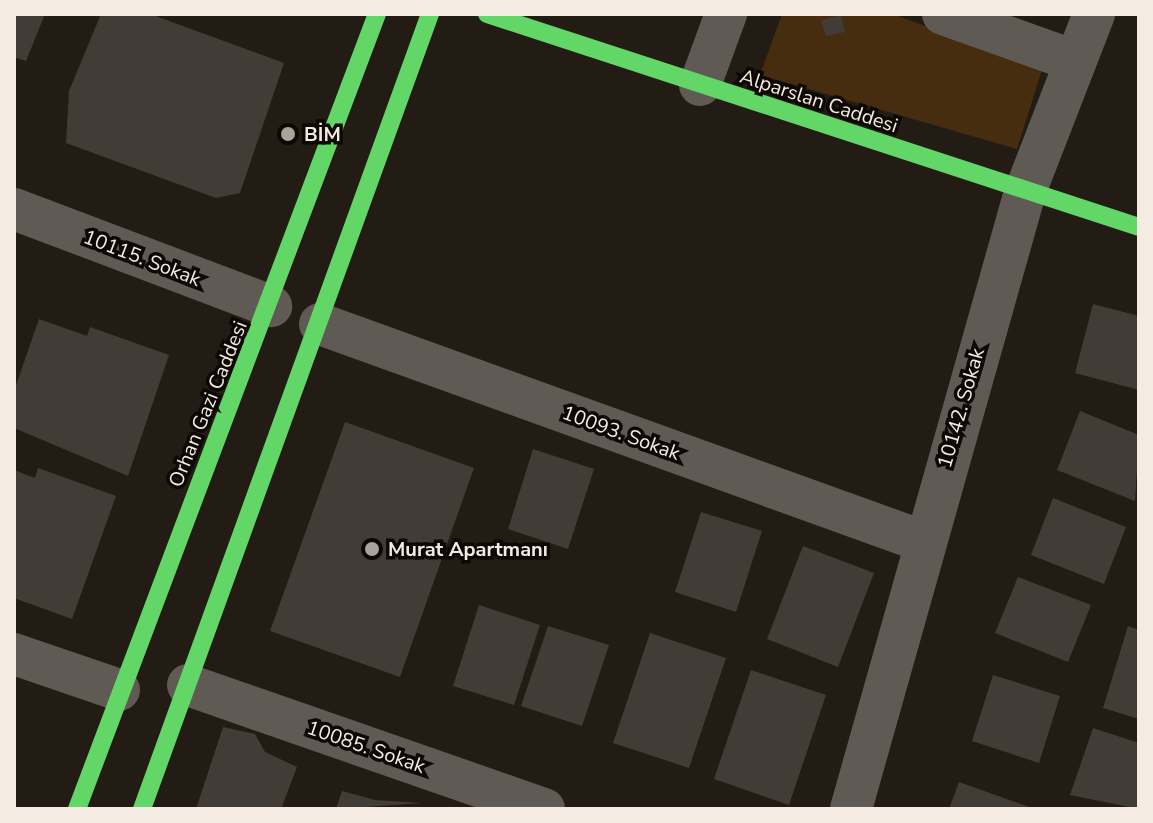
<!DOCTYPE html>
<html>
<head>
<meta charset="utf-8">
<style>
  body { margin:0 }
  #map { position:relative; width:1153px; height:823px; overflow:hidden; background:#221c15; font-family:"Nunito Sans",sans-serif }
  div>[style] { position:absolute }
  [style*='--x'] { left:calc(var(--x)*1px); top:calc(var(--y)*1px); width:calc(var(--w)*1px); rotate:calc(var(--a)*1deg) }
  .green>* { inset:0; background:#462d0f }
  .building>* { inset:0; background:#423c36 }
  .street>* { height:42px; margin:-21px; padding:0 21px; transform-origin:21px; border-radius:21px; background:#605a55 }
  .fast>* { height:18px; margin:-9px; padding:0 9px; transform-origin:9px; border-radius:9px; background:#63d668 }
  .dots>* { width:22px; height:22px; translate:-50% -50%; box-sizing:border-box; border:4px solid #0d0804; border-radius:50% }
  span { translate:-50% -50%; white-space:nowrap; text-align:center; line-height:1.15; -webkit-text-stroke:7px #0d0804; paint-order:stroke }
  .street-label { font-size:20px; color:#f4ebe3 }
  .poi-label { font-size:20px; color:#f4ebe3; font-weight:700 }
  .left { translate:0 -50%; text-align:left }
  .frame { position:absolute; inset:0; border:16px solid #f4ebe3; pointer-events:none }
</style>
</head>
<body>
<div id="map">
  <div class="green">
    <div style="clip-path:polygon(782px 14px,893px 14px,1042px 70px,1017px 149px,760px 75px)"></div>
  </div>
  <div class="building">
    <div style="clip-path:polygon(14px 14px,45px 14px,26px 61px,14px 57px)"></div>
    <div style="clip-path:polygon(101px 14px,150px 14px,284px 63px,240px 193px,216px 198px,66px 143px,69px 91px)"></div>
    <div style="clip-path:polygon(841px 15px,845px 32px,826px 36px,821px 20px)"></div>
    <div style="clip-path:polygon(1093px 304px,1139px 316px,1139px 390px,1075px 373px)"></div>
    <div style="clip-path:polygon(39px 319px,87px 336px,90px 327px,169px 355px,128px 476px,14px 428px,14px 391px)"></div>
    <div style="clip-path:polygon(1080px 411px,1139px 435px,1135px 501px,1057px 470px)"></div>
    <div style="clip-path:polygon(345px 422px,474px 468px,400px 677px,270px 631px)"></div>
    <div style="clip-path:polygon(533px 449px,594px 469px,568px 549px,508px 529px)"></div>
    <div style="clip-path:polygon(38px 468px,116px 496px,72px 619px,14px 598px,14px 470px,35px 478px)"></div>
    <div style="clip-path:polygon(1053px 498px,1126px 527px,1104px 584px,1031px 555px)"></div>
    <div style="clip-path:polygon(701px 512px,762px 531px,736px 612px,675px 592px)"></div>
    <div style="clip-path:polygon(803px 546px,874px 573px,838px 667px,767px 639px)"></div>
    <div style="clip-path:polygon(1018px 577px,1091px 605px,1068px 662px,995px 633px)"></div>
    <div style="clip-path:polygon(479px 605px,540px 625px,514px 705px,453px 686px)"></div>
    <div style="clip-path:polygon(548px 626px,609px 645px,582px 726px,521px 706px)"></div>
    <div style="clip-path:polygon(1128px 626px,1139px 630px,1139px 719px,1103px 708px)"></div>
    <div style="clip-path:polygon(650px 633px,726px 658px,689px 768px,613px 743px)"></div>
    <div style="clip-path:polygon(751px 670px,826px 695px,789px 805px,714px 779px)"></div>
    <div style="clip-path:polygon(993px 675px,1060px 696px,1039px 763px,972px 741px)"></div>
    <div style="clip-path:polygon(223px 727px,255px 734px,265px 752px,297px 767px,281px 809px,196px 809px)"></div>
    <div style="clip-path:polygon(1093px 728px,1139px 743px,1139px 809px,1070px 795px)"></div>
    <div style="clip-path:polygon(959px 782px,1035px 809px,949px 809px)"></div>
    <div style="clip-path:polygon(342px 791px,375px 800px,422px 803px,336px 809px)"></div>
  </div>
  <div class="street">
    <div style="--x:943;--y:14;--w:140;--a:19.6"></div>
    <div style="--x:700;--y:85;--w:76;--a:-69.9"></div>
    <div style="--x:14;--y:209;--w:275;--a:20.7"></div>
    <div style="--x:320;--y:324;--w:640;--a:19.82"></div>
    <div style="--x:14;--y:654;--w:111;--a:18.9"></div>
    <div style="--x:188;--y:685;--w:377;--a:19.2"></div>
    <div style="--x:851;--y:809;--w:641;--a:-74.25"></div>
    <div style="--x:1025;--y:192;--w:191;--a:-68.8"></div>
  </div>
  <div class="fast">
    <div style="--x:487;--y:14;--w:686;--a:18.09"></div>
    <div style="--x:77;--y:809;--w:850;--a:-69.33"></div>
    <div style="--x:142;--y:809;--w:846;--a:-70.09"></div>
  </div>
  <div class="dots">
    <div style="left:288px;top:134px;background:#aaa39b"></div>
    <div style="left:372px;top:549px;background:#aaa39b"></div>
  </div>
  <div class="street-label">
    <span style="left:819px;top:101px;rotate:18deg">Alparslan Caddesi</span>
    <span style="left:142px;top:258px;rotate:21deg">10115. Sokak</span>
    <span style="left:208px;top:404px;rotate:-68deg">Orhan Gazi Caddesi</span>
    <span style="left:961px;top:408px;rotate:-74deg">10142. Sokak</span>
    <span style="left:621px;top:433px;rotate:20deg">10093. Sokak</span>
    <span style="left:366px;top:747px;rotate:19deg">10085. Sokak</span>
  </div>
  <div class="poi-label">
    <span class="left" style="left:304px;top:134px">BİM</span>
    <span class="left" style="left:388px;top:549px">Murat Apartmanı</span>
  </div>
  <div class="frame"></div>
</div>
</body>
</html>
